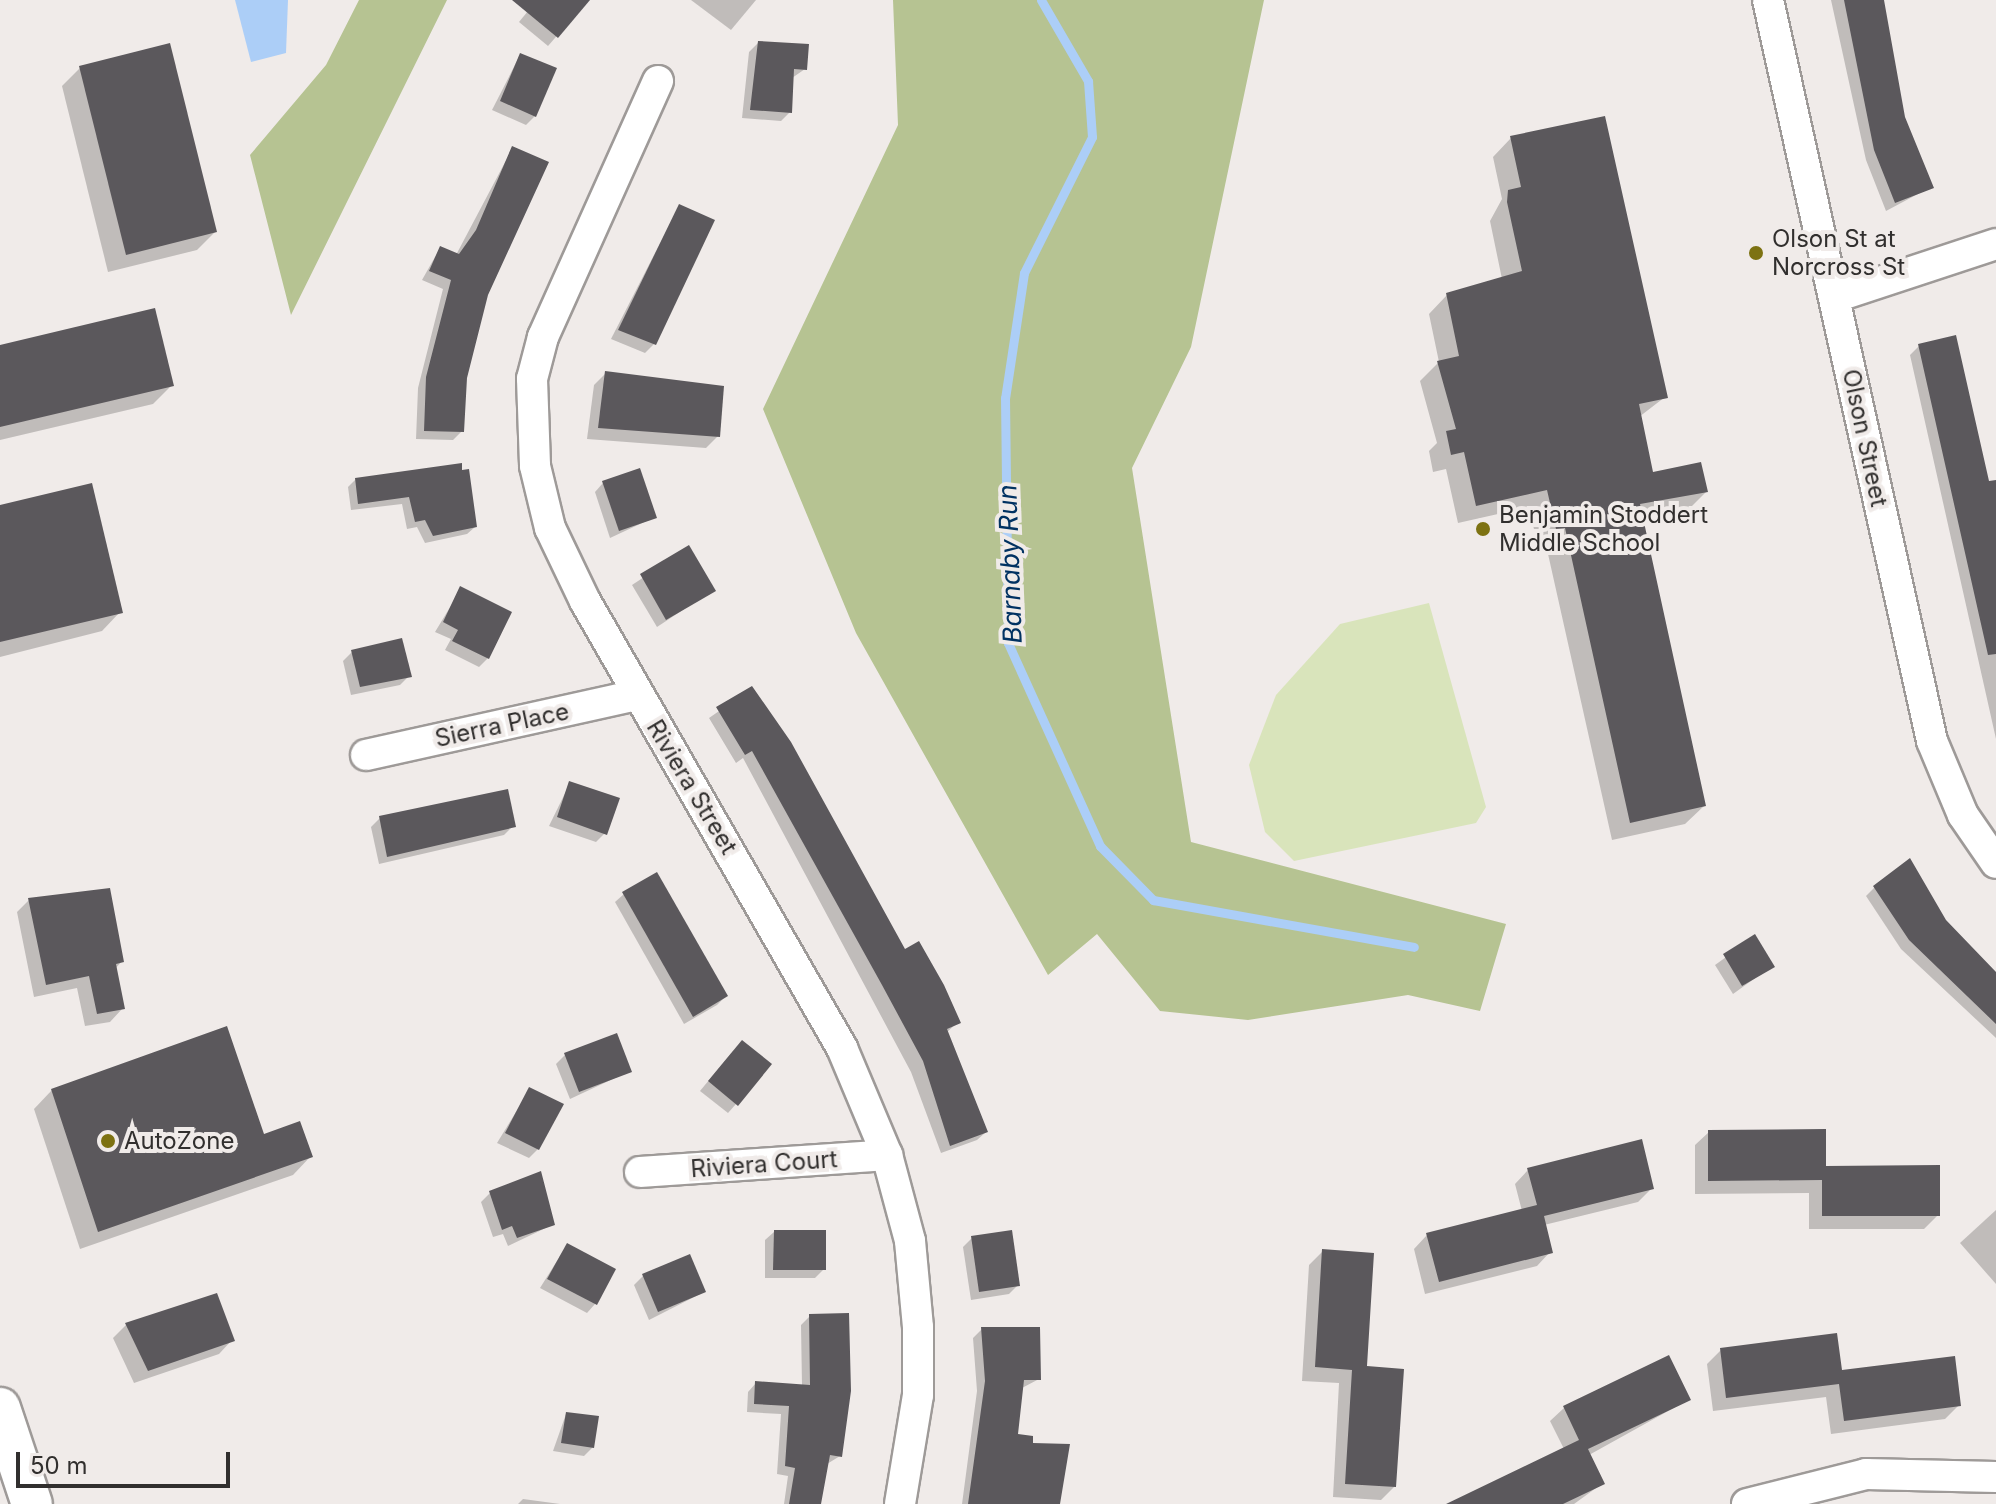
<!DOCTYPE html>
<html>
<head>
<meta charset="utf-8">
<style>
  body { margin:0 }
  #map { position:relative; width:1996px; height:1504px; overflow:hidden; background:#f0ebe9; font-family:Inter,sans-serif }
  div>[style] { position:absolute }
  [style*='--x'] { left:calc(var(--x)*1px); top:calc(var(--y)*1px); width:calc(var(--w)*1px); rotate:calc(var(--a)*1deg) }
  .green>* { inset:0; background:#d9e4bb }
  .forest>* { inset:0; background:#b6c392 }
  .water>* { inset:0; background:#accef7 }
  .shadow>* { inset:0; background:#0003 }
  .stream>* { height:9px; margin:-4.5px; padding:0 4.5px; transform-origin:4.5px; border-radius:4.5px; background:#accef7 }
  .building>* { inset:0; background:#5b585c }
  .roads { filter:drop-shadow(2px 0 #9e9a98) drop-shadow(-2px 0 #9e9a98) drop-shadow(0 2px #9e9a98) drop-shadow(0 -2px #9e9a98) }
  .minor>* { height:30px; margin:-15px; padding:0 15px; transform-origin:15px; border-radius:15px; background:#fff }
  .major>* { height:40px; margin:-20px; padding:0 20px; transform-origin:20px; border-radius:20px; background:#fff }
  .dots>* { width:22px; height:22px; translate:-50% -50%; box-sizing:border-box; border:4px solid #f0ebe9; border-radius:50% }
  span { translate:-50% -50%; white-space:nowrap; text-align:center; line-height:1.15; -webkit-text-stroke:8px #f0ebe9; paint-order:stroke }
  .poi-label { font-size:24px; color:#312f2e }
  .left { translate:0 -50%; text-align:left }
  .street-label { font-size:24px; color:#312f2e }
  .water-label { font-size:26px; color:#013262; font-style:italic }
  .scale { position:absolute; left:16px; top:1452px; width:214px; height:36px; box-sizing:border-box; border:4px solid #312f2e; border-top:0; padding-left:10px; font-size:24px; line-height:28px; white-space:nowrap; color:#312f2e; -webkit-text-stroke:6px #f0ebe9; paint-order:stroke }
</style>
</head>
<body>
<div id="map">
  <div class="green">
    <div style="clip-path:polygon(1429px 603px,1486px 807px,1476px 823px,1294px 861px,1265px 832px,1249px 765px,1276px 695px,1340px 624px)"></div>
  </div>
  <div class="forest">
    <div style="clip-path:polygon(359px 0,447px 0,291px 315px,250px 155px,326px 65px)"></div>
    <div style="clip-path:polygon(893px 0,1264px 0,1191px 347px,1132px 468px,1191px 842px,1506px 924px,1480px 1011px,1408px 995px,1248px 1020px,1160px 1011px,1097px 934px,1048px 975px,856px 633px,763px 409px,898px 125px)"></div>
  </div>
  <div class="water">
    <div style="clip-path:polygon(235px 0,288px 0,286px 53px,251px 62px)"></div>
  </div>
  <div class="shadow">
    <div style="clip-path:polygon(537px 0,588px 0,548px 46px,519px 22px)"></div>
    <div style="clip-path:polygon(691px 0,756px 0,731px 30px)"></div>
    <div style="clip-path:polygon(1831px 0,1879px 0,1903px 117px,1931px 187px,1886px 211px,1866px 160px)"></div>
    <div style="clip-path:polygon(758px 43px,805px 69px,792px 78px,790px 112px,781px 121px,742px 118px,749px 52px)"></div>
    <div style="clip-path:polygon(520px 55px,535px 116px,526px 125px,492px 110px)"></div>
    <div style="clip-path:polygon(80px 68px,215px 232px,197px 250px,108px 272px,62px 86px)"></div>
    <div style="clip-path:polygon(1511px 138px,1665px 397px,1639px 417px,1652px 474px,1706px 492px,1688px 510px,1641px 518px,1704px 806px,1685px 824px,1612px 840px,1546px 545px,1538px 547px,1529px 507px,1458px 523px,1446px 469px,1433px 472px,1429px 451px,1437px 443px,1420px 381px,1439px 362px,1429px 314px,1447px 295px,1502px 279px,1490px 221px,1502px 199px,1493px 157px)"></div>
    <div style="clip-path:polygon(512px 149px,465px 378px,462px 431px,453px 440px,416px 439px,418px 388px,443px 289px,422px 280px,440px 248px,456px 255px)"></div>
    <div style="clip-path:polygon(679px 206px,654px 344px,645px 353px,611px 339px)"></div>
    <div style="clip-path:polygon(1919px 346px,1987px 484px,1996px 482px,1996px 739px,1910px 355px)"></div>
    <div style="clip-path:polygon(0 347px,172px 385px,153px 404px,0 440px)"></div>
    <div style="clip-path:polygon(606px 373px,718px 436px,706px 448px,587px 439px,594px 385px)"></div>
    <div style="clip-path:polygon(460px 465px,475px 527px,467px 534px,425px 543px,417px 527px,407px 529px,402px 504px,351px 510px,348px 487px,356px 479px)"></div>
    <div style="clip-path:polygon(603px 483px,655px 517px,610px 538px,595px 492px)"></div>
    <div style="clip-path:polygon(0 507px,120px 612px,102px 631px,0 657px)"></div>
    <div style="clip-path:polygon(688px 548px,713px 590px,657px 627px,632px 585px)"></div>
    <div style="clip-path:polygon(461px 589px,488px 658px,479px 667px,445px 650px,451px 639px,435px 632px)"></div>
    <div style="clip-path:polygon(352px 652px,409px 676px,400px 685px,351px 695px,343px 661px)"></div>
    <div style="clip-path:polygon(751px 689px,904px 952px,958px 1022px,946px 1033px,986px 1132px,977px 1140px,941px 1153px,911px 1072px,743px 758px,736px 763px,709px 718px)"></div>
    <div style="clip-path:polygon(570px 783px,605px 833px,596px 842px,549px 826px)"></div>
    <div style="clip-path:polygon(380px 818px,513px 826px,504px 835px,379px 864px,371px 827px)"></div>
    <div style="clip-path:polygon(1875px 887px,1944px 921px,1996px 975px,1996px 1038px,1901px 949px,1866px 896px)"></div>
    <div style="clip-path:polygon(624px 894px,726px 996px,717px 1005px,684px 1024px,615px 902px)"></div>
    <div style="clip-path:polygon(29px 900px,122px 961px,115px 969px,122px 1009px,110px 1022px,85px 1026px,77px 988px,34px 997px,17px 912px)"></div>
    <div style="clip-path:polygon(1754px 937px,1772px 966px,1733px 994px,1715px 965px)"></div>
    <div style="clip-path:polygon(733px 1051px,736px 1104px,728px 1113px,700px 1091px)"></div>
    <div style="clip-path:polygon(565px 1055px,630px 1071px,570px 1099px,556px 1064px)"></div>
    <div style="clip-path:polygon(530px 1089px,538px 1149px,529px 1158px,497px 1143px)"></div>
    <div style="clip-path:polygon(52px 1090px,263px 1136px,311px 1156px,293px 1175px,80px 1249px,34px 1109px)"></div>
    <div style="clip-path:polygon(1709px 1132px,1824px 1168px,1938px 1215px,1924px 1229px,1809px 1229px,1809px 1193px,1695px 1194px,1695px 1145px)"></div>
    <div style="clip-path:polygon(1528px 1170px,1652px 1188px,1638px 1202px,1544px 1225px,1550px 1252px,1537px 1266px,1425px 1294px,1414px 1249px,1427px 1235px,1522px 1211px,1515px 1184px)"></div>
    <div style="clip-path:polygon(490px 1193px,552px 1225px,508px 1246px,503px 1234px,493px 1237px,481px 1202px)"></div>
    <div style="clip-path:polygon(1996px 1210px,1996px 1284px,1960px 1243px)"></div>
    <div style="clip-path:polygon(774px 1232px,824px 1269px,815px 1278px,765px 1278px,765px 1240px)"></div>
    <div style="clip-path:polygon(972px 1238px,1018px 1285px,1009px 1294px,971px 1300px,963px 1247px)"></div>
    <div style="clip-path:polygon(567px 1245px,595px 1304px,587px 1313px,540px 1288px)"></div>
    <div style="clip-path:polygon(1323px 1251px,1395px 1486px,1381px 1500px,1333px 1497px,1339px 1383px,1302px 1381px,1309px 1265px)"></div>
    <div style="clip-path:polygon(643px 1276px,704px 1292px,649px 1320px,634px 1285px)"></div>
    <div style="clip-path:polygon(810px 1316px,840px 1456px,827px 1464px,819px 1504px,784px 1504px,788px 1476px,777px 1474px,781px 1414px,747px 1412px,748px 1392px,756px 1383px,802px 1386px,801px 1325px)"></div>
    <div style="clip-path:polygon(127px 1324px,232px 1340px,219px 1354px,134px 1383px,113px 1338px)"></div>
    <div style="clip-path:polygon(982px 1329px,1039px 1379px,1022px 1388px,1016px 1436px,1030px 1445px,1054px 1504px,962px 1504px,977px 1391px,973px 1338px)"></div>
    <div style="clip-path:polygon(1721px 1350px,1840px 1372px,1959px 1405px,1945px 1419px,1831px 1434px,1826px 1397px,1713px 1411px,1707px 1364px)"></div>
    <div style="clip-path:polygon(1688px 1400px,1589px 1455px,1603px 1483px,1574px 1504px,1465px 1504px,1564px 1449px,1550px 1421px,1564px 1408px)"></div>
    <div style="clip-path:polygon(566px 1414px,593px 1447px,584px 1456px,553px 1451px)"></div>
    <div style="clip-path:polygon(523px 1499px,560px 1504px,518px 1504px)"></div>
  </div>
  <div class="stream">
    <div style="--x:1041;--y:0;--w:94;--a:59.9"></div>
    <div style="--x:1088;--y:81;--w:56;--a:85.9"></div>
    <div style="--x:1092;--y:137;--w:152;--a:116.6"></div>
    <div style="--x:1024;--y:273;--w:126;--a:98.6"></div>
    <div style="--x:1005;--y:398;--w:245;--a:89.3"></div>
    <div style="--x:1008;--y:643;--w:223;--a:65.6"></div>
    <div style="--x:1100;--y:846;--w:76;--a:45.5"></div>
    <div style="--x:1153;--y:900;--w:265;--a:10.2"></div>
  </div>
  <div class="building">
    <div style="clip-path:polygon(512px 0,590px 0,558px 38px)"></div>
    <div style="clip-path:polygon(1844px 0,1884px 0,1905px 117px,1934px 188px,1895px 203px,1874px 150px)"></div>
    <div style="clip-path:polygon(758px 41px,809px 44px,807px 70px,794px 69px,792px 113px,750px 110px)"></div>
    <div style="clip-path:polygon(170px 43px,217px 232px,126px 255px,79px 66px)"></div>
    <div style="clip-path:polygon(520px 53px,557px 68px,536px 117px,500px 101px)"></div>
    <div style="clip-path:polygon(1605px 116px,1668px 398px,1639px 404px,1653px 472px,1701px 462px,1708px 492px,1640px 504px,1706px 806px,1630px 823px,1565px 528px,1556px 529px,1547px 490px,1476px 506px,1464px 452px,1451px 455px,1446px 431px,1456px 429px,1437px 361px,1459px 356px,1446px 293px,1522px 271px,1507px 202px,1508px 190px,1521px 187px,1510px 136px)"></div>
    <div style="clip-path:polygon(512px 146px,549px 162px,488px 295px,467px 378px,464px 432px,424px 431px,426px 377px,451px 280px,429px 271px,440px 246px,459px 254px,476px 230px)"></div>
    <div style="clip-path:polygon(679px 204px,715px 220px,656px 345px,618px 330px)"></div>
    <div style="clip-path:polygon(155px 308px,174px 386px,0 427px,0 345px)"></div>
    <div style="clip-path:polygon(1956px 335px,1989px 481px,1996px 480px,1996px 654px,1988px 655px,1918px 344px)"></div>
    <div style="clip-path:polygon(605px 371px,724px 386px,720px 437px,598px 428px)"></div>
    <div style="clip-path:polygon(462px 463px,462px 470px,469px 469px,477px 527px,433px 536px,425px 520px,415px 522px,409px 497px,358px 504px,355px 478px)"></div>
    <div style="clip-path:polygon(640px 468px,657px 518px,619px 531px,602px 481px)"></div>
    <div style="clip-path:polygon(92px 483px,123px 613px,0 642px,0 505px)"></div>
    <div style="clip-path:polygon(689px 545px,716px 591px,666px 620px,640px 574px)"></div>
    <div style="clip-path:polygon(460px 586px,512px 612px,489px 659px,452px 641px,458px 630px,443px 622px)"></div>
    <div style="clip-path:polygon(402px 638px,412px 677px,360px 687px,351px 650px)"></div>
    <div style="clip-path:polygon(752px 686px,791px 742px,905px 949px,919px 941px,944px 985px,961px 1023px,947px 1029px,988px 1132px,950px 1146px,923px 1061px,882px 985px,752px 751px,745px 755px,716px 707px)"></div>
    <div style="clip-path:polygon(569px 781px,620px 798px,607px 835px,557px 817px)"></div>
    <div style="clip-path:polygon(508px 789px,516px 827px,387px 857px,379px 816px)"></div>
    <div style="clip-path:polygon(1910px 858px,1946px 920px,1996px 972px,1996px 1024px,1909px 940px,1873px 886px)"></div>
    <div style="clip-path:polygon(657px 872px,728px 996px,693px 1017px,622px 892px)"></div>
    <div style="clip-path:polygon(110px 888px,124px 962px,116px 964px,125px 1009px,97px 1014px,89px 976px,46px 985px,28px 898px)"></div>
    <div style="clip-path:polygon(1755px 934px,1775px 967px,1742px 986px,1723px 954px)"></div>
    <div style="clip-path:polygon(227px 1026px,264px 1134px,300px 1121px,313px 1157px,98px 1232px,51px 1089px)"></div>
    <div style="clip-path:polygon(617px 1033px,632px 1072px,579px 1092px,564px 1053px)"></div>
    <div style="clip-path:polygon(742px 1040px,772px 1064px,738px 1106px,708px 1081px)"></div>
    <div style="clip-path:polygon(529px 1087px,564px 1104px,539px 1150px,505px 1133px)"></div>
    <div style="clip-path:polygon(1826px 1129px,1826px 1166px,1940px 1165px,1940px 1216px,1822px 1216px,1822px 1180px,1708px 1181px,1708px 1130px)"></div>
    <div style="clip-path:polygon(1642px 1139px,1654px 1189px,1544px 1216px,1553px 1253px,1439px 1282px,1426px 1233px,1537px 1205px,1527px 1168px)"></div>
    <div style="clip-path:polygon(541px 1171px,555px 1225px,517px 1238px,512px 1226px,502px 1230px,489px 1191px)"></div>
    <div style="clip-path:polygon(774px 1230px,826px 1230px,826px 1270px,773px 1270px)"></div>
    <div style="clip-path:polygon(1012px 1230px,1020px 1286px,979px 1292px,971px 1236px)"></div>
    <div style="clip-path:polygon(567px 1243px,616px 1269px,597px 1305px,547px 1279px)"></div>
    <div style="clip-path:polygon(1322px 1249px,1374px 1253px,1367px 1366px,1404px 1369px,1396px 1487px,1345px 1484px,1352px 1370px,1315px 1367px)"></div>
    <div style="clip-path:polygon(690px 1254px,706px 1292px,658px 1312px,642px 1274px)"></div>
    <div style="clip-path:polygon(217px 1293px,235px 1341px,148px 1371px,125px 1323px)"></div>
    <div style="clip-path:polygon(849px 1313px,851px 1391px,842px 1457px,830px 1455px,821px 1504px,789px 1504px,795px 1468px,785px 1466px,789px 1406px,754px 1404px,755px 1381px,810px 1385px,809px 1314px)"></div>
    <div style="clip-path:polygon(981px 1327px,1040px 1327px,1041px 1380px,1024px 1380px,1018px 1434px,1033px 1436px,1033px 1443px,1070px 1444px,1060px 1504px,968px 1504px,985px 1381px)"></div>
    <div style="clip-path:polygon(1837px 1333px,1842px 1370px,1955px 1356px,1961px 1406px,1844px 1421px,1839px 1384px,1726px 1398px,1720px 1348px)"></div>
    <div style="clip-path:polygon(1669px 1355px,1691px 1400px,1588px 1449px,1605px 1484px,1563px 1504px,1446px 1504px,1579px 1440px,1563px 1406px)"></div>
    <div style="clip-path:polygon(566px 1412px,599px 1416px,594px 1448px,561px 1443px)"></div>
  </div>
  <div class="roads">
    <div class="minor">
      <div style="--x:1768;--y:0;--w:759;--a:77.52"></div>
      <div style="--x:1932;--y:741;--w:80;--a:67.3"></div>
      <div style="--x:1963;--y:815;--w:58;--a:55.5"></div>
      <div style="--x:658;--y:81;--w:281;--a:114.2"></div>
      <div style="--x:543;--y:337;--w:43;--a:104.7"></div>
      <div style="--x:532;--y:379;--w:87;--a:88"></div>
      <div style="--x:535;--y:466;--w:64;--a:76.4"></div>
      <div style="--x:550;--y:528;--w:81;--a:64.4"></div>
      <div style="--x:585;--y:601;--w:516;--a:60.1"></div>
      <div style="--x:842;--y:1048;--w:116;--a:67.2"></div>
      <div style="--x:887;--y:1155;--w:89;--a:75"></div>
      <div style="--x:910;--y:1241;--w:86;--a:84.7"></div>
      <div style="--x:918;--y:1327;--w:68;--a:90"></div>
      <div style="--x:918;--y:1395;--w:110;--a:99.4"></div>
      <div style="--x:1835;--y:297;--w:169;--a:-18.2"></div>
      <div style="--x:366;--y:755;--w:278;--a:-12.5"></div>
      <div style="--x:640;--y:1172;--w:248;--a:-3.9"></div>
      <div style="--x:1747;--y:1504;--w:123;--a:-14.1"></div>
      <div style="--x:1866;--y:1474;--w:130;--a:1.3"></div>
    </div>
    <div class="major">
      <div style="--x:0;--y:1408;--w:101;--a:71.6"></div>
    </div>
  </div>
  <div class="dots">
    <div style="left:1756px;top:253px;background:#7d7212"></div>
    <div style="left:1483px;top:529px;background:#7d7212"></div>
    <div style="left:108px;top:1141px;background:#7d7212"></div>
  </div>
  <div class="poi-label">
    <span class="left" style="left:1772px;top:253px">Olson St at<br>Norcross St</span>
    <span class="left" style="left:1499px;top:529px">Benjamin Stoddert<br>Middle School</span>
    <span class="left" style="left:124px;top:1141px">AutoZone</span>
  </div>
  <div class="street-label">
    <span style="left:1865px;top:438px;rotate:78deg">Olson Street</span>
    <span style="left:502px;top:725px;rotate:-12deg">Sierra Place</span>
    <span style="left:692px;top:787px;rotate:59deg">Riviera Street</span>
    <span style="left:764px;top:1164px;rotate:-4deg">Riviera Court</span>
  </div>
  <div class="water-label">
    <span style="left:1010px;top:564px;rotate:-92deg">Barnaby Run</span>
  </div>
  <div class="scale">50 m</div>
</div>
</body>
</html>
